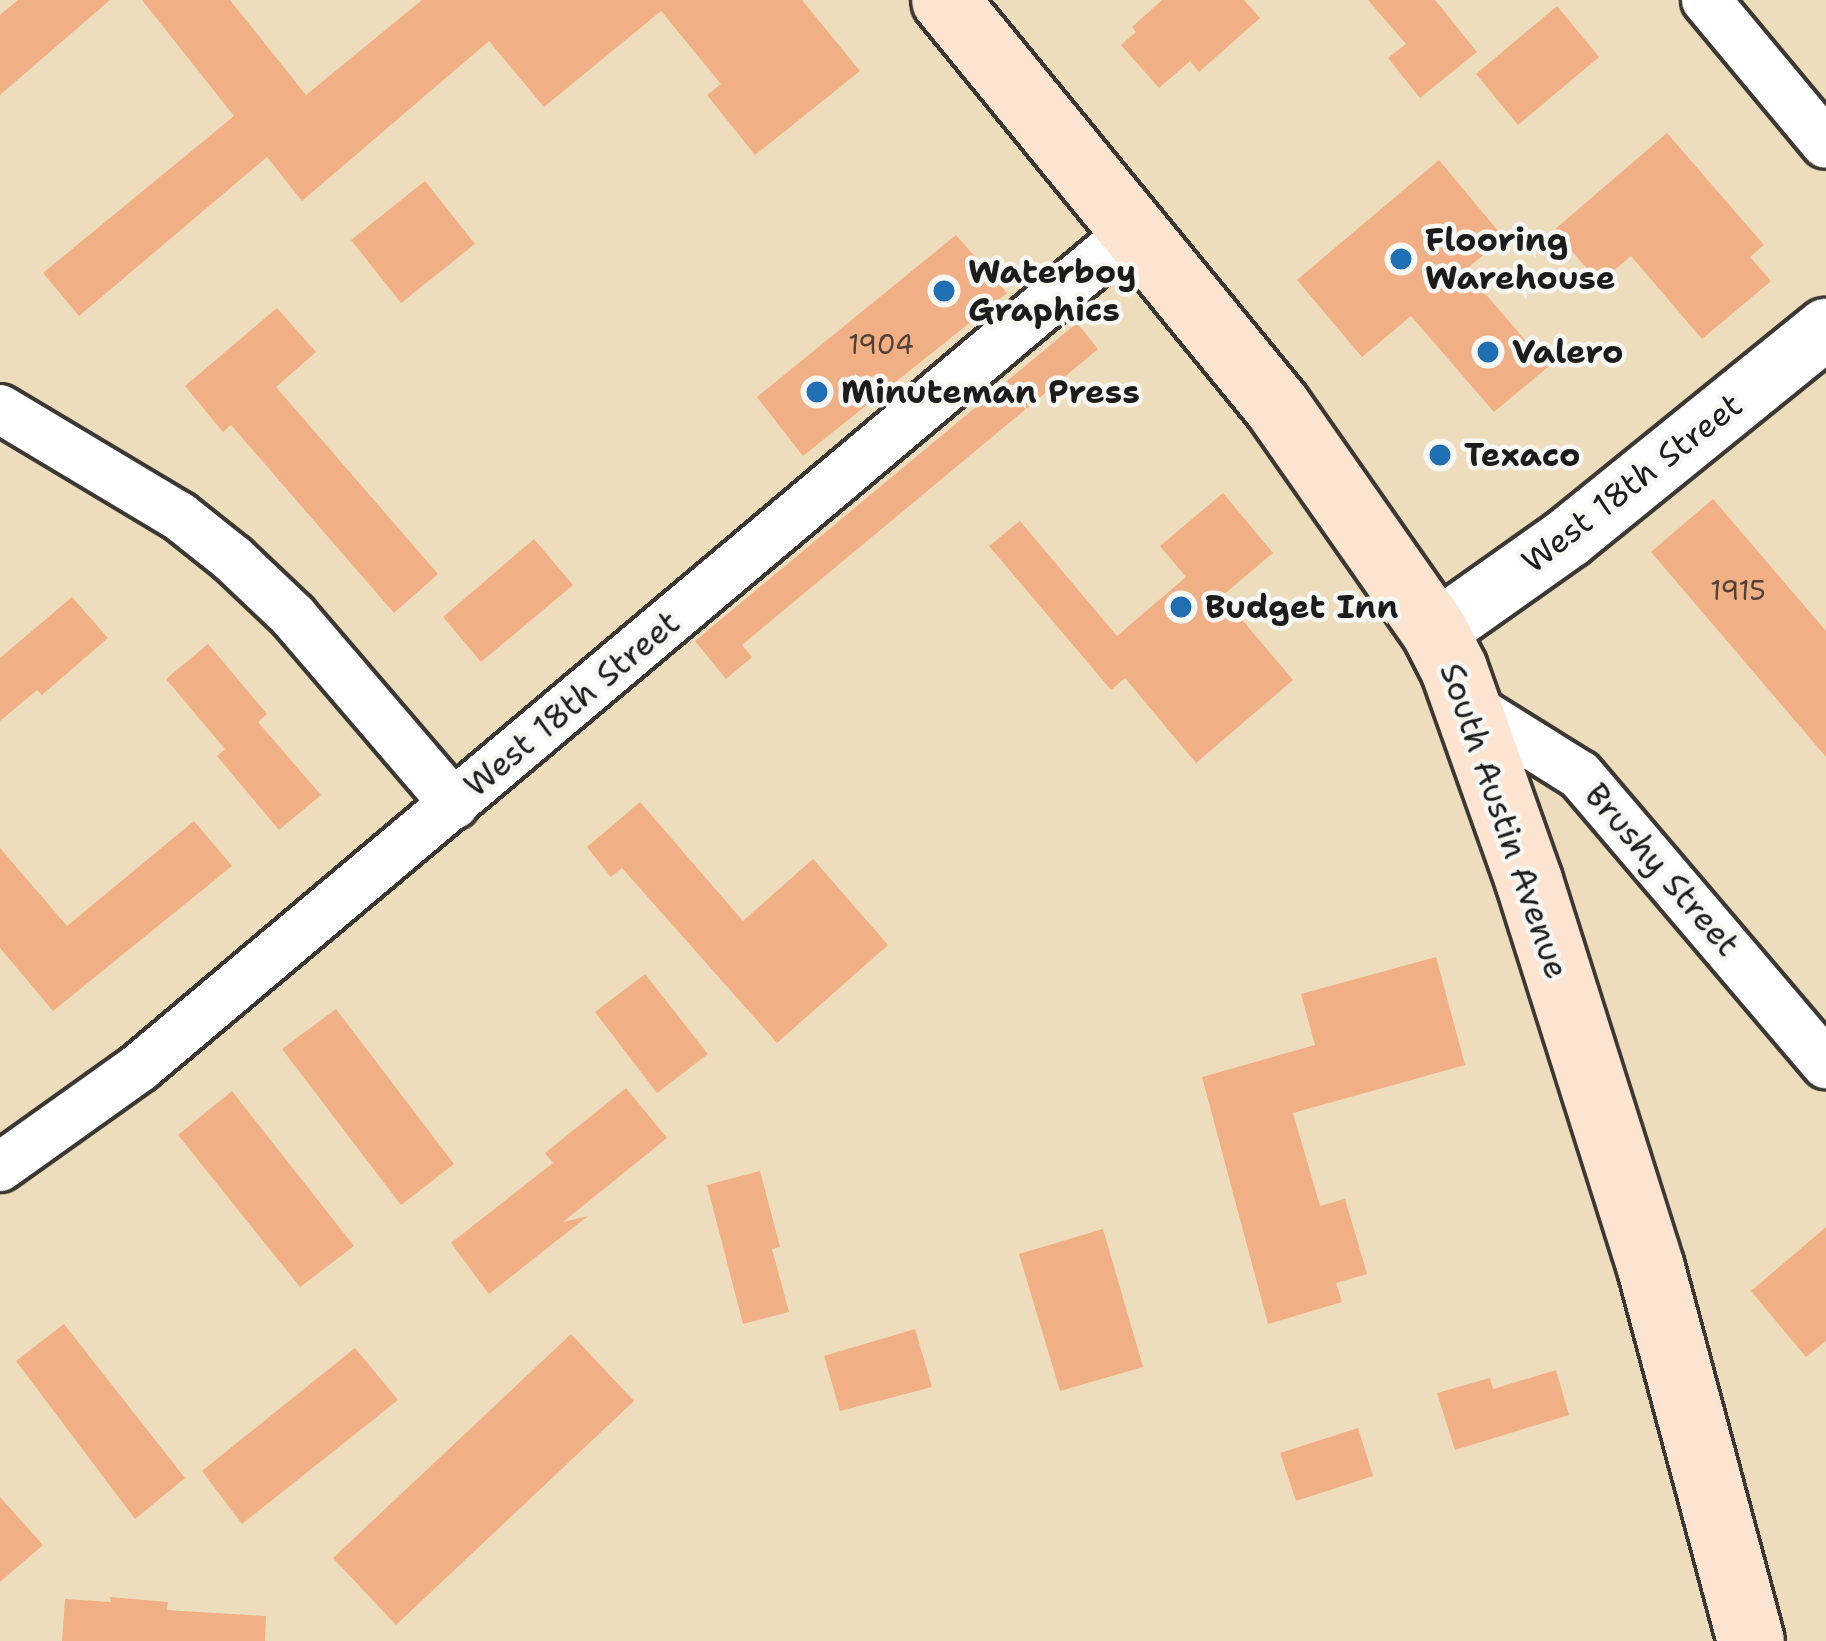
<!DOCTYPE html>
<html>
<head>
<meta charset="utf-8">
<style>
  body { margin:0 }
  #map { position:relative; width:1826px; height:1641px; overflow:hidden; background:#eeddbc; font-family:"Shantell Sans",sans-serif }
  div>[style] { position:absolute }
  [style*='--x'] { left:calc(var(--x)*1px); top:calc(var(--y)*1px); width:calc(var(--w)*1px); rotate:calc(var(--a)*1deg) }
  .building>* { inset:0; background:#f1af85 }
  .roads { filter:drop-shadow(3px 0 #3c3934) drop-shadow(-3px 0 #3c3934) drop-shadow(0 3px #3c3934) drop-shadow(0 -3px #3c3934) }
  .minor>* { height:48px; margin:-24px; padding:0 24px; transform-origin:24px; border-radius:24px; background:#fff }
  .tertiary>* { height:60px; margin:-30px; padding:0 30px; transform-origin:30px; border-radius:30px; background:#fff }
  .secondary>* { height:66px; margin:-33px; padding:0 33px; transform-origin:33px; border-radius:33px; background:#fde4d1 }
  .dots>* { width:33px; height:33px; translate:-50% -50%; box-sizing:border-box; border:6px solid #f6f6f2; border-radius:50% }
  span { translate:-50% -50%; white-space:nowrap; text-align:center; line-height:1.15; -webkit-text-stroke:9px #f6f6f2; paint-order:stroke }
  .number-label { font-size:27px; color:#514136 }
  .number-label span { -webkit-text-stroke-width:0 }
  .poi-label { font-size:33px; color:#1c1c1c; font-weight:700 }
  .left { translate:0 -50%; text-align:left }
  .street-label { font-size:33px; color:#1c1c1c }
</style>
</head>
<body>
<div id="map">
  <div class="building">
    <div style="clip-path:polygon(18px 0,110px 0,0 95px,0 15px)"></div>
    <div style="clip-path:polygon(142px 0,230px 0,306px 95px,422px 0,802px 0,860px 71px,755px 155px,707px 95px,721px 84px,661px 11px,544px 107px,489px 41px,302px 201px,267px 157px,79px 316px,43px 273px,234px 116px)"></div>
    <div style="clip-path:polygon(1162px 0,1244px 0,1260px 18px,1199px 72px,1190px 61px,1159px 88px,1121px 45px,1136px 32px,1132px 27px)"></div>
    <div style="clip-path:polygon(1368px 0,1435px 0,1477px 52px,1420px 98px,1388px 58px,1406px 44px)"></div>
    <div style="clip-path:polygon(1557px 6px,1599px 57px,1518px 125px,1476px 74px)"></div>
    <div style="clip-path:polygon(1667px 133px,1764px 245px,1750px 257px,1771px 281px,1702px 339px,1631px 256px,1599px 283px,1554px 230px)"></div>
    <div style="clip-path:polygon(1439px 160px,1504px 238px,1465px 270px,1548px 367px,1494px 412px,1411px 316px,1362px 357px,1297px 280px)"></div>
    <div style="clip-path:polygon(425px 181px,475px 244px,401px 303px,351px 240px)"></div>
    <div style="clip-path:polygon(956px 235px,1007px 293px,803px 456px,757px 397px)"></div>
    <div style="clip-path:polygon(277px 308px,316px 352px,276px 387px,438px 574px,394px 613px,231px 425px,223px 432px,185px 386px)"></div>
    <div style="clip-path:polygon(1077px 323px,1098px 349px,742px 645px,752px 657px,726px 679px,695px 641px)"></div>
    <div style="clip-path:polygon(1223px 493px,1273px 553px,1222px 596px,1293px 680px,1196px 763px,1125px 678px,1111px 690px,989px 546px,1020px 521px,1117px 636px,1186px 577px,1160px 546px)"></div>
    <div style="clip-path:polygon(1713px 499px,1826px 631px,1826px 757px,1651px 552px)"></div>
    <div style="clip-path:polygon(534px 539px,573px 585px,481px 662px,443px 617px)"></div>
    <div style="clip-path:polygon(72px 597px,108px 638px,42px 695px,37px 690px,0 721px,0 658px)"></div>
    <div style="clip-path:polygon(208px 644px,267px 714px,258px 722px,321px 795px,279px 830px,217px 756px,225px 749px,166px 679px)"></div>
    <div style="clip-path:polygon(640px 802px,743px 921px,813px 859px,888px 945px,777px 1043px,622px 868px,611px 877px,587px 847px)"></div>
    <div style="clip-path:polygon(194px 821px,232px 866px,53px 1011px,0 948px,0 848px,67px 926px)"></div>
    <div style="clip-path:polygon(1436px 957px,1465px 1065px,1293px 1113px,1320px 1206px,1345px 1199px,1367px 1274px,1336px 1283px,1342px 1302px,1268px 1324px,1202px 1077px,1315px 1045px,1301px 994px)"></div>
    <div style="clip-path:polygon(645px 974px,708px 1054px,657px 1093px,595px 1012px)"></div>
    <div style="clip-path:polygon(336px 1009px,454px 1164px,401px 1205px,282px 1049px)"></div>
    <div style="clip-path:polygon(626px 1088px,667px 1138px,563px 1222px,588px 1216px,489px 1294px,451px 1243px,553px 1163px,545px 1153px)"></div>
    <div style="clip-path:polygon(232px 1091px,354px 1246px,300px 1287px,178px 1135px)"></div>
    <div style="clip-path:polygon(760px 1171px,780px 1247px,772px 1249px,789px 1312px,743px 1324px,707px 1185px)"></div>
    <div style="clip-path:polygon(1826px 1227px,1826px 1341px,1806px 1357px,1751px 1291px)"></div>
    <div style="clip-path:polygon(1103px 1229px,1143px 1367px,1060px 1391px,1019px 1254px)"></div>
    <div style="clip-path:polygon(64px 1324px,185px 1478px,135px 1519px,16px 1361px)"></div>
    <div style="clip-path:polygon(915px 1329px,932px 1387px,840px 1411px,824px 1356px)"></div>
    <div style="clip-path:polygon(571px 1334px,634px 1401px,396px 1625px,333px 1558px)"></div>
    <div style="clip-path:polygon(355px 1348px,398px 1400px,242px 1524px,202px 1471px)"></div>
    <div style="clip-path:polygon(1556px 1370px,1569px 1415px,1455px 1450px,1437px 1393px,1490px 1378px,1493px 1389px)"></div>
    <div style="clip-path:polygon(1358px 1428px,1373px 1476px,1296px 1501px,1280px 1453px)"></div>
    <div style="clip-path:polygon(0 1497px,43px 1545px,0 1582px)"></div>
    <div style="clip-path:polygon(110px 1597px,168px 1602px,167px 1610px,266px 1616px,265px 1641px,62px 1641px,65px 1599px,111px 1602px)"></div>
  </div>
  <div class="roads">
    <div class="minor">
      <div style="--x:1706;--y:0;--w:187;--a:50.2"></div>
      <div style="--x:0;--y:409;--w:209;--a:30.9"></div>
      <div style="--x:179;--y:516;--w:69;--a:38.5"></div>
      <div style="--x:233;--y:559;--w:83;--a:43.5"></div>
      <div style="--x:293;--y:616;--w:248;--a:49.4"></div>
      <div style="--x:1471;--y:707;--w:128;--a:32"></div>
      <div style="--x:1580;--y:775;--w:380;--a:49.6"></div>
      <div style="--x:0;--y:1167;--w:172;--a:-35.5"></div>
      <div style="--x:140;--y:1067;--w:1301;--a:-40.1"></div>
    </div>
    <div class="tertiary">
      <div style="--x:1435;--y:632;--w:164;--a:-35.3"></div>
      <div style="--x:1569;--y:537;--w:331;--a:-39"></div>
    </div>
    <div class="secondary">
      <div style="--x:945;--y:0;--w:524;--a:50.73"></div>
      <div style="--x:1277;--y:406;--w:276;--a:55"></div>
      <div style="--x:1435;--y:632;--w:42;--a:62.8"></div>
      <div style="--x:1454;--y:669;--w:225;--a:70.5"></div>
      <div style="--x:1529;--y:881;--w:406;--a:72.5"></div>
      <div style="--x:1651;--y:1268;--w:386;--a:75"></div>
    </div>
  </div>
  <div class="dots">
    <div style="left:1401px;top:259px;background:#1f6fb2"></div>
    <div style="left:944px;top:291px;background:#1f6fb2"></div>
    <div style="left:1488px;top:352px;background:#1f6fb2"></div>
    <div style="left:817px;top:392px;background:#1f6fb2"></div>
    <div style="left:1440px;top:455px;background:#1f6fb2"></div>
    <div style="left:1181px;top:607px;background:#1f6fb2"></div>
  </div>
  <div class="number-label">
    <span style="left:881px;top:345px">1904</span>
    <span style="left:1738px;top:591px">1915</span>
  </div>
  <div class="poi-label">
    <span class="left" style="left:1425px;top:259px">Flooring<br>Warehouse</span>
    <span class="left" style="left:968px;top:291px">Waterboy<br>Graphics</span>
    <span class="left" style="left:1512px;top:352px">Valero</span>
    <span class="left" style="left:841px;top:392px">Minuteman Press</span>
    <span class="left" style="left:1464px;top:455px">Texaco</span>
    <span class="left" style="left:1205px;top:607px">Budget Inn</span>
  </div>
  <div class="street-label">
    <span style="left:1632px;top:483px;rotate:-38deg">West 18th Street</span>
    <span style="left:572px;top:704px;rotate:-40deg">West 18th Street</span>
    <span style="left:1504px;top:821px;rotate:71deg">South Austin Avenue</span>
    <span style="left:1662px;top:870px;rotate:49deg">Brushy Street</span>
  </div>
</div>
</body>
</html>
